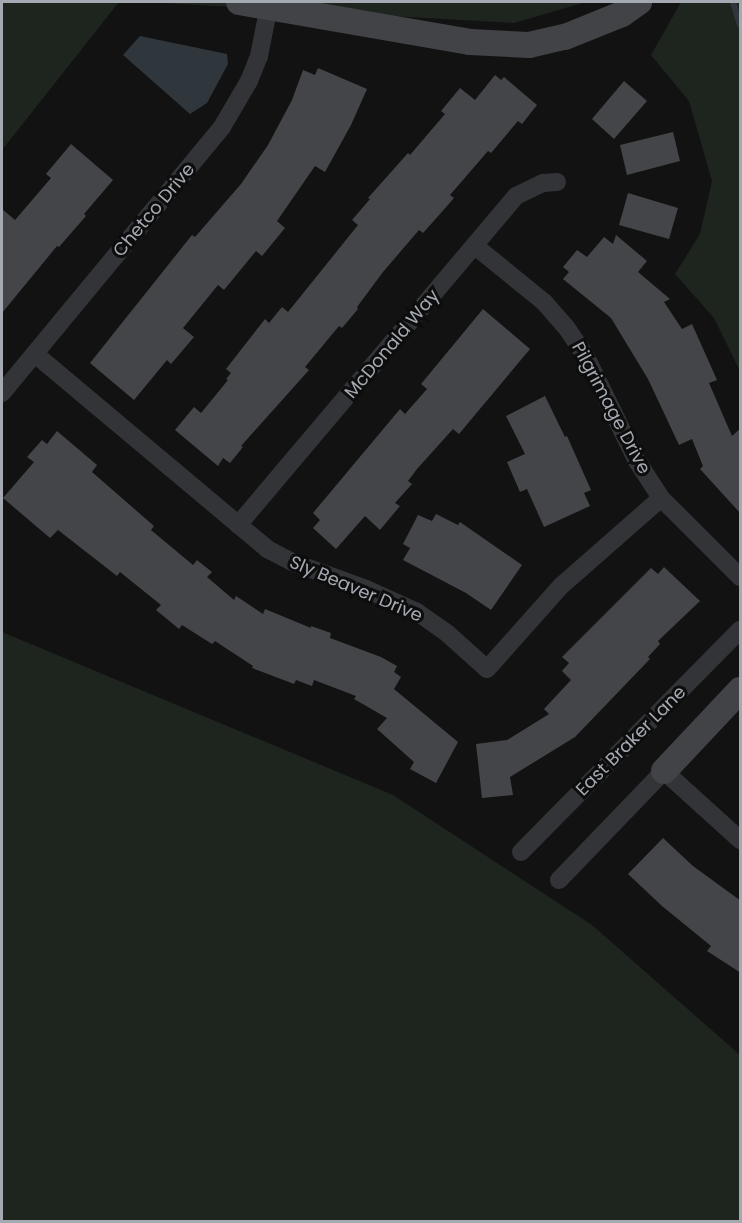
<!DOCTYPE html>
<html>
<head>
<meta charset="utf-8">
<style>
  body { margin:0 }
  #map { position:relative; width:742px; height:1223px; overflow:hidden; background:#121213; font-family:Poppins,sans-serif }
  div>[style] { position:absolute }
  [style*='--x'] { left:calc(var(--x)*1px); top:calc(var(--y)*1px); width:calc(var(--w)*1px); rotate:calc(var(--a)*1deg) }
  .green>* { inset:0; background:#1e251f }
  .water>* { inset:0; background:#2f373c }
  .stream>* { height:6px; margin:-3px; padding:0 3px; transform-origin:3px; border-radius:3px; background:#2f373c }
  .building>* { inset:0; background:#444548 }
  .street>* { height:18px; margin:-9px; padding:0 9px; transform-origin:9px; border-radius:9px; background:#333437 }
  .secondary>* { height:26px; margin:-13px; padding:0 13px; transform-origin:13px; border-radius:13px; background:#414347 }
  span { translate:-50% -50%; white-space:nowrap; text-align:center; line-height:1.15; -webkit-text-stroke:6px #0d0d0e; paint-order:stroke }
  .street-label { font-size:18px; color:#a5aab2 }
  .frame { position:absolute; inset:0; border:3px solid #a5aab2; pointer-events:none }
</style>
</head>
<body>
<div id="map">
  <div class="green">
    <div style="clip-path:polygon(2px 2px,119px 2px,2px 150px)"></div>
    <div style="clip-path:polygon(144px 2px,586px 2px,514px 23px)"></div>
    <div style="clip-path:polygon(681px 2px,740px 2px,740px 371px,714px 318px,675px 274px,700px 234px,712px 181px,689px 101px,651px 55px)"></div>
    <div style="clip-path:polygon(2px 632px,393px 795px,592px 925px,740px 1055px,740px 1221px,2px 1221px)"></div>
  </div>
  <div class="water">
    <div style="clip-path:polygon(140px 36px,227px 54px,228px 64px,207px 103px,190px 114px,123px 55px)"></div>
  </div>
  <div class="stream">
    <div style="--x:733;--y:2;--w:24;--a:73"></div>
  </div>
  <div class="building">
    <div style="clip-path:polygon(318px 68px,367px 89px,351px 125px,325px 172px,315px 166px,277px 221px,285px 228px,262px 256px,256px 251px,224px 290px,218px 285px,183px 328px,194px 337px,171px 364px,167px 360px,134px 400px,90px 363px,192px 235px,195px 237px,241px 184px,268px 145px,292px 100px,303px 70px,315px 75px)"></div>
    <div style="clip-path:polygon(495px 75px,501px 80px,504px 77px,537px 105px,522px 124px,518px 121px,491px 153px,488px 151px,450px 195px,454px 198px,440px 214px,423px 233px,419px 230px,383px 272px,357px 307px,358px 309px,342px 328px,339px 326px,305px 367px,309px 370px,241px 446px,243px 447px,230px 463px,223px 458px,218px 466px,175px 430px,194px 407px,201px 413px,228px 380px,226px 379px,231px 373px,226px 369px,265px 319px,269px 323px,282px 307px,288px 312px,358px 225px,352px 220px,370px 199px,368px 198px,408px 153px,410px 155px,445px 114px,441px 111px,460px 88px,475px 100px)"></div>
    <div style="clip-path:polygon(624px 81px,647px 101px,614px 139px,592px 119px)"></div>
    <div style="clip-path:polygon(673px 132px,680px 161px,627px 175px,620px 145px)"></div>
    <div style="clip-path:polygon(71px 144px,113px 180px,84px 214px,86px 216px,59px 247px,57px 246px,2px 313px,2px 209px,15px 220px,51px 178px,46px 174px)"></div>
    <div style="clip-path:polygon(628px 193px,678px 208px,669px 239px,619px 225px)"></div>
    <div style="clip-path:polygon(616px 235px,647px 261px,638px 272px,670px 299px,664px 302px,682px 329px,692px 324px,717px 380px,709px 383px,732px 436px,741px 428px,741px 514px,700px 469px,703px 466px,692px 439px,679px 445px,648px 379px,611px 318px,563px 279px,569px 272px,563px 267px,577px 250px,587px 257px,604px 237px,613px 244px)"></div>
    <div style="clip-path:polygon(483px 309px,530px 349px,459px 434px,453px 429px,417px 469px,408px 481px,412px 484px,395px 503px,400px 506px,380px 530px,365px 516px,336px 549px,313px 528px,320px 520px,313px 513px,400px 409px,405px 414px,427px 389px,421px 384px)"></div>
    <div style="clip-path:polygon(545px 396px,565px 437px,567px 436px,591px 490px,584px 493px,590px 506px,544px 527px,527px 489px,520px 492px,507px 462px,525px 454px,506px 416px)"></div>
    <div style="clip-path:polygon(57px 431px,97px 465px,92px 472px,154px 526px,151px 530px,193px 565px,197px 560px,212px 572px,207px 577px,234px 600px,236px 596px,263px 614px,265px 609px,311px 628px,311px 626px,331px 633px,330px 638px,381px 657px,397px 666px,394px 672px,401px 677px,394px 689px,458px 742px,436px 783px,410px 769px,414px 762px,377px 729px,387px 718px,354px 699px,356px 696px,314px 680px,312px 686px,296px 680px,294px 684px,252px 668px,253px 666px,215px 641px,212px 644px,182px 625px,179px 629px,156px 610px,161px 605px,120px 572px,117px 576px,58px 530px,50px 538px,3px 498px,34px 462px,27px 457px,42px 440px,47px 444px)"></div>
    <div style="clip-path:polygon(436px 514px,458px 525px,460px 522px,522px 565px,491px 610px,466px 593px,403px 560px,410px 548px,403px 544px,418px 515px,432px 521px)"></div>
    <div style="clip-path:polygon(664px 567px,700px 601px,658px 641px,660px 644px,648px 657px,650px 659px,575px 737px,510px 777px,513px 795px,482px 798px,476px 744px,507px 740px,549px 714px,544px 709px,571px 680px,562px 671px,569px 663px,562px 657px,651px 568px,658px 574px)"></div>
    <div style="clip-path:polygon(663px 838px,693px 866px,741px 901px,741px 973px,707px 951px,711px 946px,662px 906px,628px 874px)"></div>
  </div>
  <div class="street">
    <div style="--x:475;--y:246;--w:89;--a:39.1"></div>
    <div style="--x:544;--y:302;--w:33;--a:49"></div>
    <div style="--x:566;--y:327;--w:36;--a:56"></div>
    <div style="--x:586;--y:357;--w:116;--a:63.9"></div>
    <div style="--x:637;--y:461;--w:44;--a:57"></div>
    <div style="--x:661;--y:498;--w:112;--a:45"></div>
    <div style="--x:35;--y:354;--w:303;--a:40"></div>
    <div style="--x:267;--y:549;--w:28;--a:27"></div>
    <div style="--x:292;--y:562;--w:79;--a:20"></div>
    <div style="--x:366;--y:589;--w:56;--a:24.3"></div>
    <div style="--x:417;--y:612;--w:38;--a:35"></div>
    <div style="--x:448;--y:634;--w:52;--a:41.9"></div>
    <div style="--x:487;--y:669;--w:111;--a:-48.3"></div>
    <div style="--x:561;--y:586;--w:133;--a:-41.3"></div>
    <div style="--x:2;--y:393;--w:345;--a:-50.4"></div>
    <div style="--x:222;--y:127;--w:53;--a:-59.6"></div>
    <div style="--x:249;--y:81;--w:27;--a:-68"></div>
    <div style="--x:259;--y:56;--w:51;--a:-78.7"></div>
    <div style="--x:238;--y:525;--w:431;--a:-49.8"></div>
    <div style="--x:516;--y:196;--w:30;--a:-26"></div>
    <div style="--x:543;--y:183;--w:14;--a:-4"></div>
    <div style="--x:521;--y:852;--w:312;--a:-45.4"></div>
    <div style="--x:559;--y:880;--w:151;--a:-46.1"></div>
    <div style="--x:664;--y:771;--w:103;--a:42.2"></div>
  </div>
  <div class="secondary">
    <div style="--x:239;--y:2;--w:234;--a:9.8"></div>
    <div style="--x:470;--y:42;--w:59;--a:2.9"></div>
    <div style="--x:529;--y:45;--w:37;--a:-13"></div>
    <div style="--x:565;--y:37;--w:61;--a:-22"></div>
    <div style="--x:622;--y:14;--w:21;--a:-35"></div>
    <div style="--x:664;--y:771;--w:111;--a:-46.8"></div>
  </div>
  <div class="street-label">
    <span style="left:154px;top:210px;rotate:-50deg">Chetco Drive</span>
    <span style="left:392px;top:344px;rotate:-50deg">McDonald Way</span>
    <span style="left:611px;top:408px;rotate:62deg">Pilgrimage Drive</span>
    <span style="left:356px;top:589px;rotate:23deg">Sly Beaver Drive</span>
    <span style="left:631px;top:741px;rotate:-45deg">East Braker Lane</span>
  </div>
  <div class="frame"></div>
</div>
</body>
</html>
